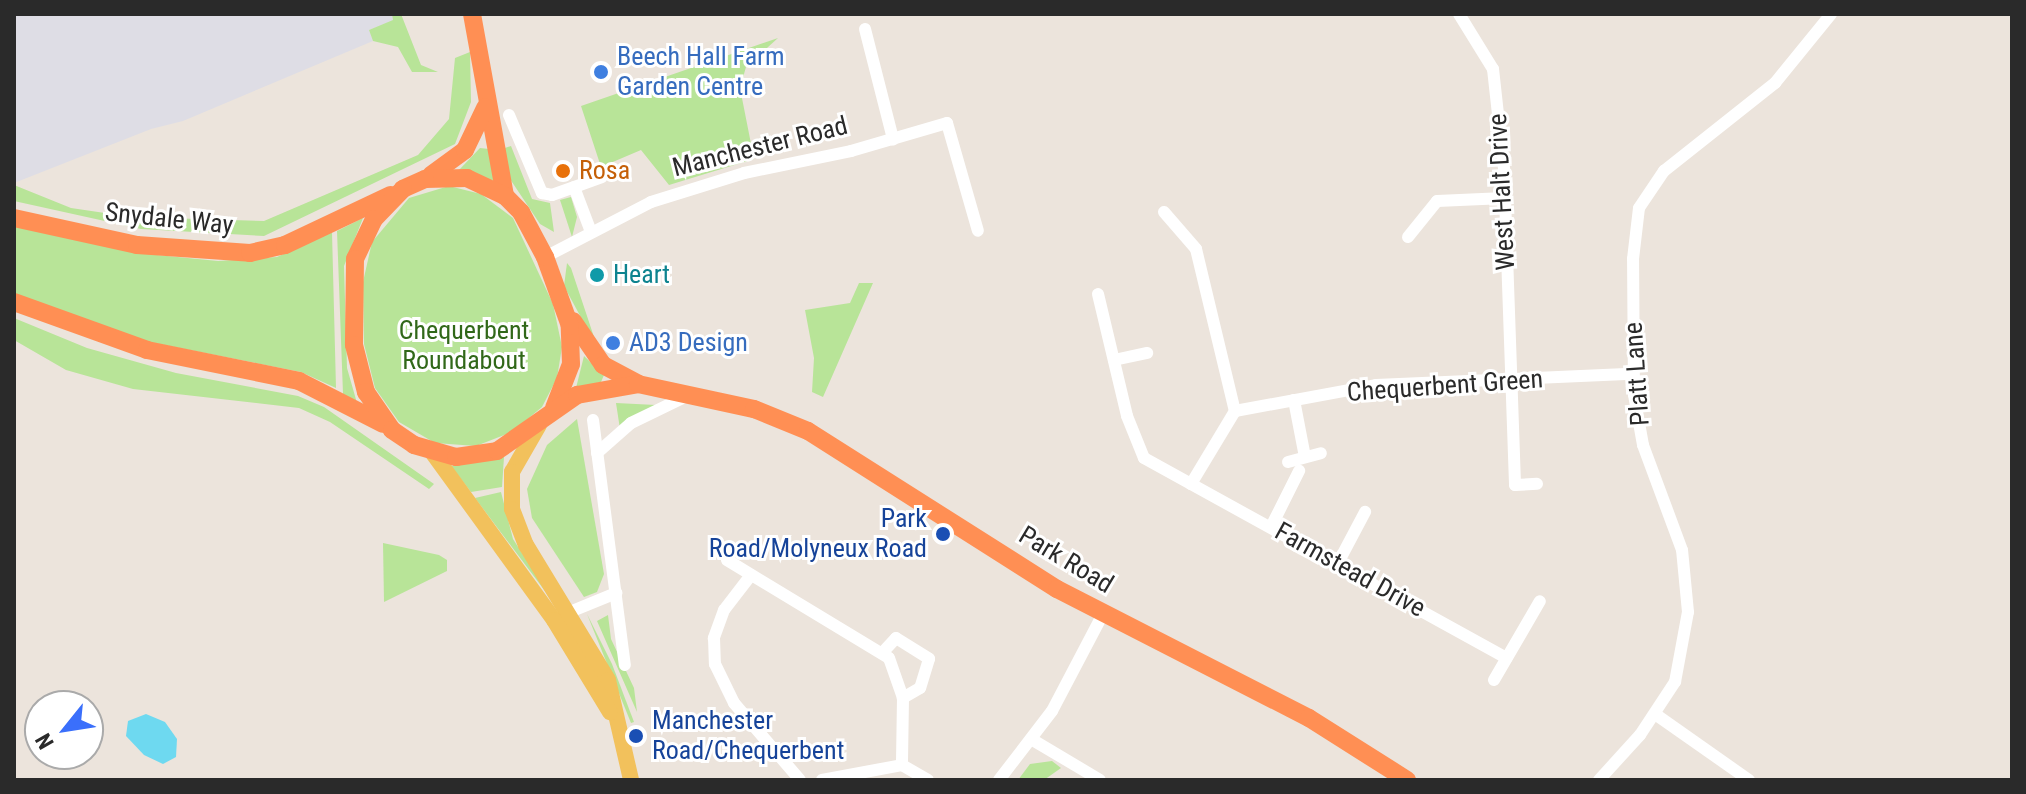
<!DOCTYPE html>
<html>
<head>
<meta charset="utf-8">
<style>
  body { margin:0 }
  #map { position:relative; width:2026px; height:794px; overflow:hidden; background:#ece4dc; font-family:"Roboto Condensed",sans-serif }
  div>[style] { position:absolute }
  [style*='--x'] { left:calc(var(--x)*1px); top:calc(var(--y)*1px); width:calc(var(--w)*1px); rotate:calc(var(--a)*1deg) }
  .industrial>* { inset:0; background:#dedde5 }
  .green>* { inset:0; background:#b8e498 }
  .water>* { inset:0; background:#6ed9f0 }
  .minor>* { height:12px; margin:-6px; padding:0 6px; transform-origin:6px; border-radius:6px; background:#fff }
  .major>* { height:16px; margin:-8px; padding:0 8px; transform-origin:8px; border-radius:8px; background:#f2c15c }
  .highway>* { height:18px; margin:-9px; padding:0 9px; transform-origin:9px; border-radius:9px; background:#ff8f54 }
  .dots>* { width:22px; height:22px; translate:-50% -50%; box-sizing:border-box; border:4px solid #fff; border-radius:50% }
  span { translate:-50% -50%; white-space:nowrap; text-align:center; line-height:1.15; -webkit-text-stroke:6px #fff; paint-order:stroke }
  .shop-label { font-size:26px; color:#366cbe }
  .left { translate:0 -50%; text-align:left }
  .street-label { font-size:26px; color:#2a2a2a }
  .food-label { font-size:26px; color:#c56008 }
  .culture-label { font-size:26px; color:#0d838f }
  .park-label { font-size:26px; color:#316819 }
  .transit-label { font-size:26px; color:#164399 }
  .right { translate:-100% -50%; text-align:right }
  .frame { position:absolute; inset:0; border:16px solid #2a2a2a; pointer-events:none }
  .north { position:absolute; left:24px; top:690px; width:80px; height:80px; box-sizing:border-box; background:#fff; border:2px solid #aaa; border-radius:50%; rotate:240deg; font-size:22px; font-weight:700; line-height:32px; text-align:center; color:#2a2a2a }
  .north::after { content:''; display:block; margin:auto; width:28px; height:36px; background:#3a6ffb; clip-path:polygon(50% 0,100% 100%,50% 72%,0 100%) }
</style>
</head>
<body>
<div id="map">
  <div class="industrial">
    <div style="clip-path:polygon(19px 14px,392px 14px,394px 20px,369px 30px,373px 41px,183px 121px,151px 129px,14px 183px,14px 16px)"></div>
  </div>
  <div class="green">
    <div style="clip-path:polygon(392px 14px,401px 14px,421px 65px,438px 72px,412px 72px,398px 47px,373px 41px,369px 30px,393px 20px)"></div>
    <div style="clip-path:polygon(778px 38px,746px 67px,740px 88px,754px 159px,669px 185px,641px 150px,601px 167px,581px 106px)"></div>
    <div style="clip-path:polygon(470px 52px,471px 102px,455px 144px,264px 236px,141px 229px,14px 201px,14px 185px,71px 208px,132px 217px,264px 221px,418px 155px,449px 119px,455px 58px)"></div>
    <div style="clip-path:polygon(511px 146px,532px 199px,550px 203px,554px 232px,540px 224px,510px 179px,502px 149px)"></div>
    <div style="clip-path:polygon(480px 148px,489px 149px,494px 181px,459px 170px)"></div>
    <div style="clip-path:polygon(449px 186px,481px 194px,513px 218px,553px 304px,562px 347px,557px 378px,542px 407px,512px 432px,476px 446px,435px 443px,399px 422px,375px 388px,364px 344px,363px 282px,372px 242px,409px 198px)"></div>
    <div style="clip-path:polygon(571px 197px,577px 217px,572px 237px,560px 200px)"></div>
    <div style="clip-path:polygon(363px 218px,344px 266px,347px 368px,357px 403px,343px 394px,337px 231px)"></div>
    <div style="clip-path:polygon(14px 225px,157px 255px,218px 261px,277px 257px,332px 232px,336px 388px,301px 372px,144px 341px,14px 294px)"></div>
    <div style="clip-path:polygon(567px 263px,571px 268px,598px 349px,564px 286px)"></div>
    <div style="clip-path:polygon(859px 283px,873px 283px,823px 397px,812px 392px,814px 358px,805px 310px,850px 303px)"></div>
    <div style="clip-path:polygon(14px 318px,87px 348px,176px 373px,298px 396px,324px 407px,434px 484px,429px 489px,330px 422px,299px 408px,133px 389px,66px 370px,14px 340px)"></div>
    <div style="clip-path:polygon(584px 356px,604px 375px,601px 382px,576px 388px)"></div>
    <div style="clip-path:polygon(616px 403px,656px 405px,620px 429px)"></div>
    <div style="clip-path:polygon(577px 419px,604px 574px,597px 592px,584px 597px,532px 518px,527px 489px,547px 445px)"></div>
    <div style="clip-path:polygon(504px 457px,502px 487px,471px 492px,451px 466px)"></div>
    <div style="clip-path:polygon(501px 492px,513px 539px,554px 603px,475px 498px)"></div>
    <div style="clip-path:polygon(383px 543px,439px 555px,447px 560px,447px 571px,384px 602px)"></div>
    <div style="clip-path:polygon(587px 614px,612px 664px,634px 722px,631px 723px)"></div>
    <div style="clip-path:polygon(608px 615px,611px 639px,634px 688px,637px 712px,597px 621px)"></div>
    <div style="clip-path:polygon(1052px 761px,1061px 768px,1044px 780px,1018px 780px,1030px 764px)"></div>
  </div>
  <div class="water">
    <div style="clip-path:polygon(146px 714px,165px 722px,177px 739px,176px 757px,163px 764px,144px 755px,126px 736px,128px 721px)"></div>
  </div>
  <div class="minor">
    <div style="--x:1459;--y:14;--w:65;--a:58.3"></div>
    <div style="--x:1493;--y:69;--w:101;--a:83.7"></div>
    <div style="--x:1504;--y:169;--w:316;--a:88"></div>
    <div style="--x:1515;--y:485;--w:22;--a:-3"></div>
    <div style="--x:865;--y:29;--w:114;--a:75.7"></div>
    <div style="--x:509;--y:115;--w:85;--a:67.1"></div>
    <div style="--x:542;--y:193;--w:10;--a:11"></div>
    <div style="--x:552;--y:195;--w:53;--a:-19.8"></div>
    <div style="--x:574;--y:187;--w:48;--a:69.3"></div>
    <div style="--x:1164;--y:212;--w:49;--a:49.1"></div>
    <div style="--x:1196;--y:249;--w:167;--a:76.5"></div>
    <div style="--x:1408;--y:237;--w:46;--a:-51.1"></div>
    <div style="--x:1437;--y:201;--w:68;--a:-2.5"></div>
    <div style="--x:545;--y:257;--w:119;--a:-27.4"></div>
    <div style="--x:651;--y:202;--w:97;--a:-17.3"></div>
    <div style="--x:744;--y:173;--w:109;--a:-11.6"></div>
    <div style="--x:851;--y:151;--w:100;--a:-16.3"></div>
    <div style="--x:947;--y:123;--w:112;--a:74"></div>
    <div style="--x:1098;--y:294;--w:125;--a:76.6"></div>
    <div style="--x:1127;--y:416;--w:45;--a:68"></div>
    <div style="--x:1144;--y:458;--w:414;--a:28.9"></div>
    <div style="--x:1114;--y:360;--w:34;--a:-12"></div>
    <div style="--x:1294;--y:400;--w:58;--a:79.1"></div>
    <div style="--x:1235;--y:411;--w:143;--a:-10.4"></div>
    <div style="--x:1376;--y:385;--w:256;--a:-2.5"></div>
    <div style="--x:593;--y:420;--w:247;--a:82.6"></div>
    <div style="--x:597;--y:453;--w:45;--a:-41.4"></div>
    <div style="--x:631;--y:423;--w:64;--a:-25.8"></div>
    <div style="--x:1288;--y:462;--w:34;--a:-15"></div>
    <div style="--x:1191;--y:484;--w:85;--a:-58.9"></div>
    <div style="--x:1271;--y:527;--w:63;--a:-63.4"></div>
    <div style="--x:727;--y:560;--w:189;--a:31.2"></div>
    <div style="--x:889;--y:658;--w:42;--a:70.7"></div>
    <div style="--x:903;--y:698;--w:67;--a:90.9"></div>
    <div style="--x:1338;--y:563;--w:58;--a:-62.1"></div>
    <div style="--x:751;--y:575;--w:44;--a:127.6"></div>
    <div style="--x:724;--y:610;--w:30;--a:110"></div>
    <div style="--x:714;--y:638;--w:26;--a:88"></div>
    <div style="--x:715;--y:664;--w:43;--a:64"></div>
    <div style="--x:734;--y:703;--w:101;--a:49.4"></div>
    <div style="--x:560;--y:616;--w:61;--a:-22.3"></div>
    <div style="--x:883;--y:652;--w:19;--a:-47"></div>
    <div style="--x:896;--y:638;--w:39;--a:32"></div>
    <div style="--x:929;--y:659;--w:30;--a:107"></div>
    <div style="--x:920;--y:688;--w:20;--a:150"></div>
    <div style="--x:1494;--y:680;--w:91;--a:-59.8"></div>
    <div style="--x:1655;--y:714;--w:115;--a:35.1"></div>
    <div style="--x:1031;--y:739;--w:80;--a:30.7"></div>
    <div style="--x:822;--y:780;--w:81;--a:-10.6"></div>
    <div style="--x:902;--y:765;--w:30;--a:30"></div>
    <div style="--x:999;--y:780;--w:87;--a:-52.5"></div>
    <div style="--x:1052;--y:711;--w:110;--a:-62.3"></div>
    <div style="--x:1599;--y:780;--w:61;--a:-47.7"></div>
    <div style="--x:1640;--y:735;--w:64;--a:-56.6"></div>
    <div style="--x:1675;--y:682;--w:71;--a:-79.5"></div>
    <div style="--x:1688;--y:612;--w:62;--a:-95.5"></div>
    <div style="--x:1682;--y:550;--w:112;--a:-110.4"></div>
    <div style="--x:1643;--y:445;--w:51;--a:-100.2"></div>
    <div style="--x:1634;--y:395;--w:136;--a:-90.4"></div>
    <div style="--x:1633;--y:259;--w:51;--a:-83.3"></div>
    <div style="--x:1639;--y:208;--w:45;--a:-56"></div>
    <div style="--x:1664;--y:171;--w:142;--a:-38.4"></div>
    <div style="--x:1775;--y:83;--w:89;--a:-50.9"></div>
  </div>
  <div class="major">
    <div style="--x:539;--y:425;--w:54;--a:119.9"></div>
    <div style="--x:512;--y:472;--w:37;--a:90"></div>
    <div style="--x:512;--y:509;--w:39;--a:69"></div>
    <div style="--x:526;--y:545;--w:158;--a:58.7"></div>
    <div style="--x:608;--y:680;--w:103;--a:77"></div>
    <div style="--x:432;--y:452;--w:208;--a:54"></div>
    <div style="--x:554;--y:620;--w:108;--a:58.7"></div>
  </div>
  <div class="highway">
    <div style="--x:472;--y:14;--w:185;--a:79.7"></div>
    <div style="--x:431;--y:175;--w:42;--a:-36.3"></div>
    <div style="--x:465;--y:150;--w:47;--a:-64.5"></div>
    <div style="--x:14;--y:218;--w:126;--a:12.4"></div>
    <div style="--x:137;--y:245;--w:113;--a:4"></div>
    <div style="--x:250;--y:253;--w:36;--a:-13"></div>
    <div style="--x:285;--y:245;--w:117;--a:-25.3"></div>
    <div style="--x:14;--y:302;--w:141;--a:19.8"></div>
    <div style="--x:147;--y:350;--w:155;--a:11.5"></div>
    <div style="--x:299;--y:381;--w:94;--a:27.1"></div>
    <div style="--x:573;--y:321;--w:53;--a:55.7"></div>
    <div style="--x:603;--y:365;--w:40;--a:28"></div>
    <div style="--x:554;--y:408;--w:47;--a:-68.9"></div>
    <div style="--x:571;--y:364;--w:38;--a:-92"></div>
    <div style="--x:570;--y:326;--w:73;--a:-109.9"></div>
    <div style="--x:545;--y:257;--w:51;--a:-118.1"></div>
    <div style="--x:521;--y:212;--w:23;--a:-135"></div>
    <div style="--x:505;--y:196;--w:42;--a:-154.7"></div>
    <div style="--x:467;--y:178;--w:42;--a:178.6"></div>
    <div style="--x:425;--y:179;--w:24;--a:156"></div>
    <div style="--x:403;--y:189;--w:42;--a:134"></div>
    <div style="--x:374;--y:219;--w:44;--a:115.4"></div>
    <div style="--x:355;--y:259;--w:86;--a:90.7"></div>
    <div style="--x:354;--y:345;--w:49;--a:75.7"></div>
    <div style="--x:366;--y:392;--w:46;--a:55.6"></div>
    <div style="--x:392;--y:430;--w:27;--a:34"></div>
    <div style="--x:414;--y:445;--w:44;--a:15.9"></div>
    <div style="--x:456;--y:457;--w:41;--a:-8.3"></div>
    <div style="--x:497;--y:451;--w:98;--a:-35"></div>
    <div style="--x:577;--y:395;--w:62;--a:-10.2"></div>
    <div style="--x:638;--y:384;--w:119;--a:12.2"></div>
    <div style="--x:754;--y:409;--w:58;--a:22.2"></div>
    <div style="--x:808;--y:431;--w:295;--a:32.4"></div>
    <div style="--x:1057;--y:589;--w:283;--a:27.1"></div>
    <div style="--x:1309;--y:718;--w:116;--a:32.3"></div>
  </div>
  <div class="dots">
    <div style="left:601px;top:72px;background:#3f7fe0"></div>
    <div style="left:563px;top:171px;background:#e8710a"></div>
    <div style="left:597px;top:275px;background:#0f9aa8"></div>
    <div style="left:613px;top:343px;background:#3f7fe0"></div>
    <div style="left:943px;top:534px;background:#1a4fb4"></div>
    <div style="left:636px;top:736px;background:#1a4fb4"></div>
  </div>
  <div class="shop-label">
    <span class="left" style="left:617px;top:72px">Beech Hall Farm<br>Garden Centre</span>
    <span class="left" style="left:629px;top:343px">AD3 Design</span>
  </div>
  <div class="street-label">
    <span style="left:760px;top:147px;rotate:-14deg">Manchester Road</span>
    <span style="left:1502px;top:192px;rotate:-93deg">West Halt Drive</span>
    <span style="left:169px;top:219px;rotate:6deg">Snydale Way</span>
    <span style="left:1637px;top:374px;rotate:-94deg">Platt Lane</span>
    <span style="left:1445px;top:386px;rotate:-4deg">Chequerbent Green</span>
    <span style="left:1066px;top:560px;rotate:31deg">Park Road</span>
    <span style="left:1350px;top:570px;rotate:29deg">Farmstead Drive</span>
  </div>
  <div class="food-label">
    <span class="left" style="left:579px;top:171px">Rosa</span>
  </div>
  <div class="culture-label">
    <span class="left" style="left:613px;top:275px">Heart</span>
  </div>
  <div class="park-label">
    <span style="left:464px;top:346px">Chequerbent<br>Roundabout</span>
  </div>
  <div class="transit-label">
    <span class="right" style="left:927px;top:534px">Park<br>Road/Molyneux Road</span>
    <span class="left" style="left:652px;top:736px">Manchester<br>Road/Chequerbent</span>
  </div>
  <div class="frame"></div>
  <div class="north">N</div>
</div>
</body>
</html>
